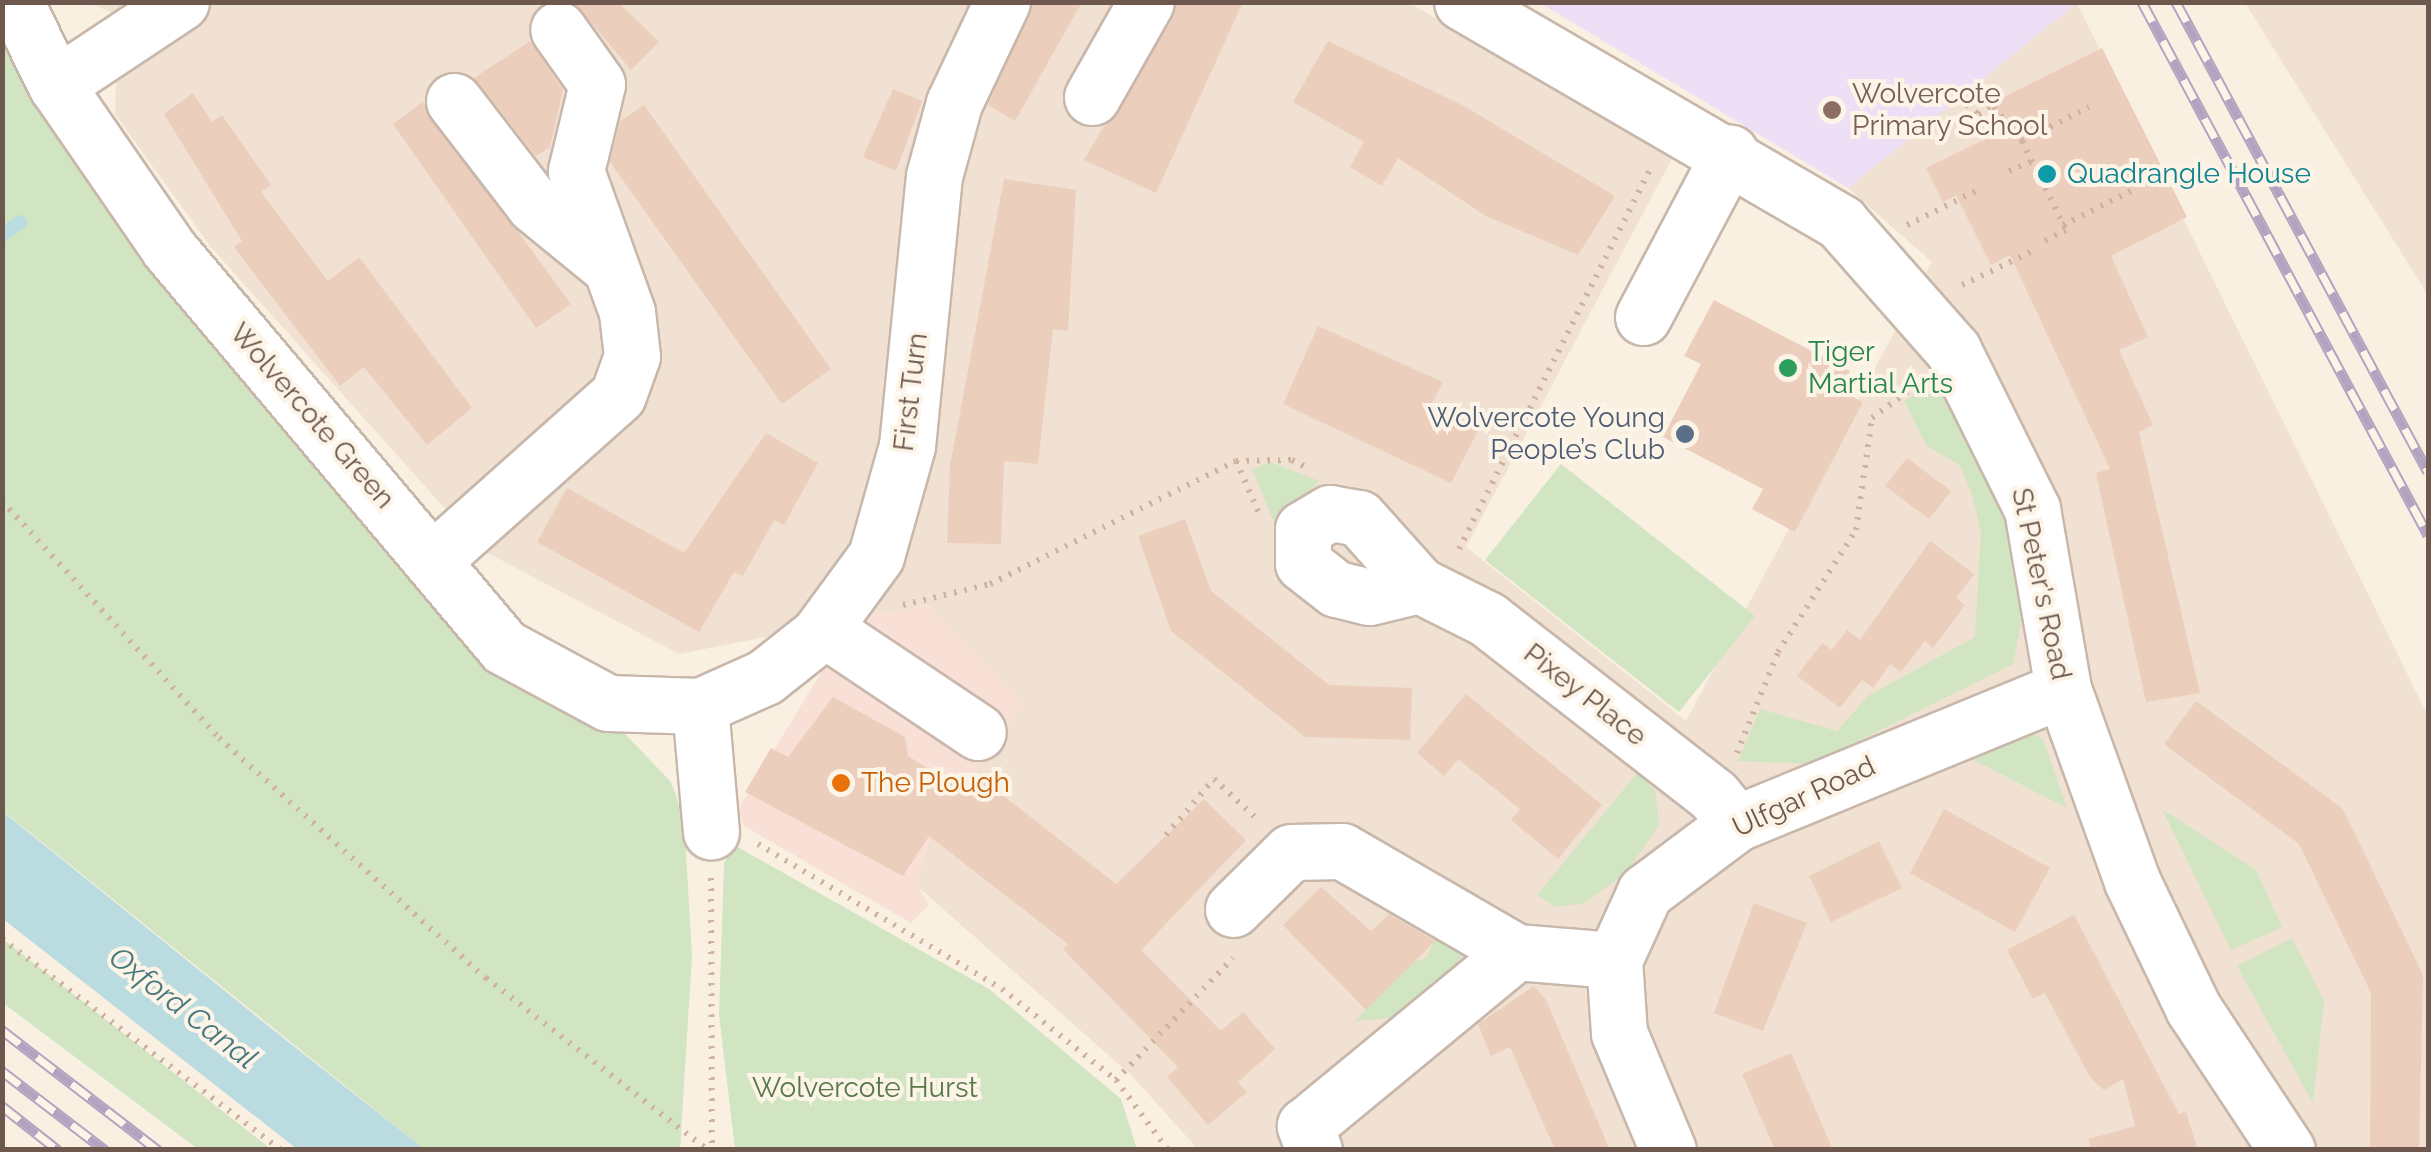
<!DOCTYPE html>
<html>
<head>
<meta charset="utf-8">
<style>
  body { margin:0 }
  #map { position:relative; width:2431px; height:1152px; overflow:hidden; background:#f9f0e2; font-family:Raleway,sans-serif }
  div>[style] { position:absolute }
  [style*='--x'] { left:calc(var(--x)*1px); top:calc(var(--y)*1px); width:calc(var(--w)*1px); rotate:calc(var(--a)*1deg) }
  .residential>* { inset:0; background:#f0e1d2 }
  .commercial>* { inset:0; background:#f8e0d7 }
  .education>* { inset:0; background:#eddff5 }
  .green>* { inset:0; background:#d1e5c3 }
  .water>* { inset:0; background:#badbe0 }
  .stream>* { height:14px; margin:-7px; padding:0 7px; transform-origin:7px; border-radius:7px; background:#badbe0 }
  .building>* { inset:0; background:#eccebd }
  .path>* { height:6px; margin-top:-3px; transform-origin:0; background:repeating-linear-gradient(90deg,#d0b2a1 0 2.5px,transparent 0 10.5px) }
  .roads { filter:drop-shadow(2px 0 #c8b7ab) drop-shadow(-2px 0 #c8b7ab) drop-shadow(0 2px #c8b7ab) drop-shadow(0 -2px #c8b7ab) }
  .minor>* { height:55px; margin:-27.5px; padding:0 27.5px; transform-origin:27.5px; border-radius:27.5px; background:#fff }
  .rail>* { height:11px; margin-top:-5.5px; transform-origin:0; background:repeating-linear-gradient(90deg,#fdf4e8 0 22px,#b2a3c1 0 44px); box-sizing:border-box; border-block:2px solid #b2a3c1 }
  .dots>* { width:28px; height:28px; translate:-50% -50%; box-sizing:border-box; border:5px solid #fdf4e8; border-radius:50% }
  span { translate:-50% -50%; white-space:nowrap; text-align:center; line-height:1.15; -webkit-text-stroke:8px #fdf4e8; paint-order:stroke }
  .education-label { font-size:28px; color:#785e54 }
  .left { translate:0 -50%; text-align:left }
  .culture-label { font-size:28px; color:#0d838f }
  .leisure-label { font-size:28px; color:#27864d }
  .street-label { font-size:28px; color:#6e574c }
  .service-label { font-size:28px; color:#4e5e75 }
  .right { translate:-100% -50%; text-align:right }
  .food-label { font-size:28px; color:#c56008 }
  .park-label { font-size:28px; color:#577948 }
  .water-label { font-size:30px; color:#487880; font-style:italic }
  .frame { position:absolute; inset:0; border:5px solid #6e574c; pointer-events:none }
</style>
</head>
<body>
<div id="map">
  <div class="residential">
    <div style="clip-path:polygon(90px 3px,1409px 3px,1675px 153px,1466px 547px,1686px 721px,1932px 262px,1848px 188px,2077px 3px,2428px 716px,2428px 1149px,1198px 1149px,1132px 1076px,916px 885px,930px 836px,1023px 704px,927px 605px,679px 654px,482px 550px,210px 246px,115px 114px,118px 16px)"></div>
    <div style="clip-path:polygon(2245px 3px,2428px 3px,2428px 295px)"></div>
  </div>
  <div class="commercial">
    <div style="clip-path:polygon(927px 605px,1024px 704px,930px 836px,917px 885px,929px 905px,911px 923px,744px 826px,738px 809px,853px 620px)"></div>
  </div>
  <div class="education">
    <div style="clip-path:polygon(2077px 3px,1848px 188px,1540px 3px,2077px 2px)"></div>
  </div>
  <div class="green">
    <div style="clip-path:polygon(2px 44px,74px 157px,671px 782px,684px 818px,692px 956px,680px 1149px,424px 1149px,3px 811px)"></div>
    <div style="clip-path:polygon(1941px 382px,1996px 482px,2027px 591px,2013px 664px,1812px 764px,1738px 761px,1760px 709px,1837px 731px,1868px 696px,1975px 637px,1981px 531px,1971px 492px,1960px 466px,1926px 445px,1904px 401px)"></div>
    <div style="clip-path:polygon(1270px 462px,1319px 481px,1276px 527px,1252px 469px)"></div>
    <div style="clip-path:polygon(1561px 464px,1755px 616px,1679px 712px,1485px 560px)"></div>
    <div style="clip-path:polygon(2026px 731px,2043px 739px,2067px 808px,1966px 756px)"></div>
    <div style="clip-path:polygon(1638px 772px,1655px 791px,1659px 825px,1626px 873px,1584px 903px,1556px 907px,1537px 895px)"></div>
    <div style="clip-path:polygon(2162px 809px,2256px 870px,2282px 927px,2231px 950px)"></div>
    <div style="clip-path:polygon(734px 845px,989px 989px,1121px 1099px,1137px 1149px,735px 1149px,719px 1015px,724px 863px)"></div>
    <div style="clip-path:polygon(1438px 928px,1462px 953px,1457px 969px,1402px 1017px,1355px 1021px,1411px 963px,1427px 958px)"></div>
    <div style="clip-path:polygon(2292px 938px,2324px 1001px,2313px 1103px,2237px 966px)"></div>
    <div style="clip-path:polygon(3px 939px,271px 1149px,198px 1149px,3px 1003px)"></div>
  </div>
  <div class="water">
    <div style="clip-path:polygon(2px 811px,267px 1025px,424px 1149px,297px 1149px,3px 919px)"></div>
  </div>
  <div class="stream">
    <div style="--x:2;--y:235;--w:22;--a:-36"></div>
  </div>
  <div class="building">
    <div style="clip-path:polygon(574px 2px,618px 2px,659px 42px,631px 70px)"></div>
    <div style="clip-path:polygon(1033px 2px,1082px 2px,1015px 121px,988px 105px)"></div>
    <div style="clip-path:polygon(1177px 2px,1243px 2px,1156px 193px,1084px 160px)"></div>
    <div style="clip-path:polygon(530px 41px,563px 90px,550px 147px,536px 156px,474px 78px)"></div>
    <div style="clip-path:polygon(1328px 41px,1462px 105px,1615px 196px,1578px 255px,1486px 216px,1398px 158px,1382px 186px,1350px 167px,1364px 142px,1293px 102px)"></div>
    <div style="clip-path:polygon(2102px 48px,2187px 217px,2111px 256px,2148px 337px,2119px 350px,2153px 425px,2139px 432px,2200px 693px,2146px 702px,2096px 473px,2110px 469px,2010px 255px,1991px 265px,1956px 195px,1943px 202px,1926px 168px,2002px 131px,1988px 105px)"></div>
    <div style="clip-path:polygon(893px 89px,922px 101px,896px 171px,863px 157px)"></div>
    <div style="clip-path:polygon(193px 93px,212px 122px,222px 115px,271px 185px,261px 192px,328px 281px,359px 257px,472px 408px,427px 445px,364px 367px,340px 386px,234px 247px,242px 241px,164px 114px)"></div>
    <div style="clip-path:polygon(423px 102px,571px 304px,536px 328px,393px 124px)"></div>
    <div style="clip-path:polygon(644px 105px,831px 369px,782px 404px,610px 162px,620px 121px)"></div>
    <div style="clip-path:polygon(1004px 179px,1076px 190px,1068px 331px,1053px 329px,1038px 464px,1004px 461px,1001px 544px,947px 543px,950px 466px)"></div>
    <div style="clip-path:polygon(1714px 300px,1850px 371px,1840px 390px,1863px 402px,1795px 532px,1752px 509px,1763px 489px,1663px 437px,1701px 364px,1684px 356px)"></div>
    <div style="clip-path:polygon(1318px 326px,1443px 382px,1432px 403px,1479px 429px,1451px 483px,1283px 404px)"></div>
    <div style="clip-path:polygon(766px 433px,818px 463px,784px 525px,774px 520px,743px 576px,734px 572px,699px 632px,537px 542px,567px 488px,684px 553px)"></div>
    <div style="clip-path:polygon(1907px 458px,1951px 491px,1929px 519px,1885px 486px)"></div>
    <div style="clip-path:polygon(1185px 519px,1211px 591px,1329px 685px,1412px 688px,1410px 740px,1305px 737px,1171px 631px,1138px 536px)"></div>
    <div style="clip-path:polygon(1930px 541px,1974px 574px,1956px 598px,1965px 605px,1933px 648px,1925px 641px,1901px 672px,1890px 664px,1873px 688px,1862px 680px,1840px 708px,1797px 676px,1822px 643px,1832px 650px,1847px 630px,1860px 640px)"></div>
    <div style="clip-path:polygon(1466px 694px,1602px 805px,1558px 859px,1511px 820px,1520px 809px,1458px 759px,1444px 776px,1417px 753px)"></div>
    <div style="clip-path:polygon(833px 697px,905px 737px,908px 756px,965px 791px,977px 775px,1116px 884px,1204px 799px,1246px 840px,1141px 950px,1221px 1031px,1243px 1012px,1275px 1049px,1238px 1082px,1247px 1092px,1208px 1125px,1167px 1077px,1178px 1067px,1063px 949px,1068px 944px,929px 836px,903px 876px,745px 792px,771px 748px,788px 757px)"></div>
    <div style="clip-path:polygon(2196px 701px,2343px 809px,2423px 975px,2419px 1150px,2370px 1150px,2371px 993px,2299px 844px,2164px 744px)"></div>
    <div style="clip-path:polygon(1944px 809px,2050px 868px,2015px 932px,1910px 873px)"></div>
    <div style="clip-path:polygon(1879px 841px,1902px 888px,1831px 922px,1809px 876px)"></div>
    <div style="clip-path:polygon(1321px 887px,1371px 931px,1389px 914px,1435px 941px,1366px 1010px,1283px 925px)"></div>
    <div style="clip-path:polygon(1754px 903px,1807px 923px,1763px 1031px,1714px 1013px)"></div>
    <div style="clip-path:polygon(2074px 915px,2179px 1114px,2186px 1112px,2198px 1150px,2091px 1150px,2089px 1139px,2135px 1126px,2123px 1079px,2104px 1090px,2090px 1077px,2045px 993px,2033px 999px,2007px 950px)"></div>
    <div style="clip-path:polygon(1534px 986px,1546px 1000px,1610px 1150px,1555px 1150px,1510px 1047px,1491px 1056px,1478px 1024px)"></div>
    <div style="clip-path:polygon(1791px 1053px,1833px 1150px,1775px 1150px,1742px 1074px)"></div>
  </div>
  <div class="path">
    <div style="--x:1967;--y:105;--w:16;--a:40"></div>
    <div style="--x:1979;--y:115;--w:17;--a:-28"></div>
    <div style="--x:1994;--y:107;--w:44;--a:50.5"></div>
    <div style="--x:2022;--y:141;--w:99;--a:63.7"></div>
    <div style="--x:2066;--y:230;--w:25;--a:153"></div>
    <div style="--x:2022;--y:141;--w:75;--a:-26.9"></div>
    <div style="--x:2009;--y:171;--w:25;--a:-23"></div>
    <div style="--x:1907;--y:225;--w:79;--a:-26.2"></div>
    <div style="--x:2063;--y:225;--w:76;--a:-26.6"></div>
    <div style="--x:1962;--y:285;--w:76;--a:-25.6"></div>
    <div style="--x:1236;--y:461;--w:55;--a:66.3"></div>
    <div style="--x:2;--y:501;--w:321;--a:47.5"></div>
    <div style="--x:219;--y:738;--w:359;--a:42"></div>
    <div style="--x:486;--y:978;--w:281;--a:37.8"></div>
    <div style="--x:1459;--y:549;--w:428;--a:-63.3"></div>
    <div style="--x:903;--y:605;--w:89;--a:-13.6"></div>
    <div style="--x:990;--y:584;--w:275;--a:-26.6"></div>
    <div style="--x:1236;--y:461;--w:56;--a:-1"></div>
    <div style="--x:1292;--y:460;--w:20;--a:27"></div>
    <div style="--x:1737;--y:753;--w:109;--a:-67.9"></div>
    <div style="--x:1778;--y:652;--w:145;--a:-57.4"></div>
    <div style="--x:1856;--y:530;--w:113;--a:-81.9"></div>
    <div style="--x:1872;--y:418;--w:54;--a:-36.7"></div>
    <div style="--x:1166;--y:835;--w:74;--a:-49.4"></div>
    <div style="--x:1214;--y:779;--w:60;--a:43"></div>
    <div style="--x:758;--y:844;--w:284;--a:30.7"></div>
    <div style="--x:1002;--y:989;--w:146;--a:38.6"></div>
    <div style="--x:1116;--y:1080;--w:87;--a:53.4"></div>
    <div style="--x:711;--y:878;--w:272;--a:89.8"></div>
    <div style="--x:2;--y:939;--w:350;--a:37.1"></div>
    <div style="--x:1116;--y:1080;--w:169;--a:-46.2"></div>
  </div>
  <div class="roads">
    <div class="minor">
      <div style="--x:15;--y:2;--w:93;--a:63.7"></div>
      <div style="--x:56;--y:85;--w:199;--a:55.4"></div>
      <div style="--x:169;--y:249;--w:520;--a:49.91"></div>
      <div style="--x:504;--y:647;--w:118;--a:28.3"></div>
      <div style="--x:608;--y:703;--w:92;--a:1.9"></div>
      <div style="--x:700;--y:706;--w:71;--a:-24"></div>
      <div style="--x:765;--y:677;--w:68;--a:-38.4"></div>
      <div style="--x:818;--y:635;--w:98;--a:-53.7"></div>
      <div style="--x:876;--y:556;--w:114;--a:-74.3"></div>
      <div style="--x:907;--y:446;--w:271;--a:-84.3"></div>
      <div style="--x:934;--y:176;--w:76;--a:-74.7"></div>
      <div style="--x:954;--y:103;--w:112;--a:-64.6"></div>
      <div style="--x:1462;--y:2;--w:439;--a:30.2"></div>
      <div style="--x:1841;--y:223;--w:169;--a:48.6"></div>
      <div style="--x:1953;--y:350;--w:178;--a:63.6"></div>
      <div style="--x:2032;--y:509;--w:183;--a:80.2"></div>
      <div style="--x:2063;--y:689;--w:204;--a:70.2"></div>
      <div style="--x:2132;--y:881;--w:141;--a:64.3"></div>
      <div style="--x:2193;--y:1008;--w:170;--a:56.5"></div>
      <div style="--x:56;--y:85;--w:150;--a:-33.6"></div>
      <div style="--x:1092;--y:97;--w:109;--a:-60.4"></div>
      <div style="--x:454;--y:101;--w:131;--a:52.4"></div>
      <div style="--x:534;--y:205;--w:90;--a:39.2"></div>
      <div style="--x:1643;--y:317;--w:186;--a:-62.1"></div>
      <div style="--x:434;--y:559;--w:246;--a:-41.7"></div>
      <div style="--x:618;--y:395;--w:41;--a:-70.3"></div>
      <div style="--x:632;--y:356;--w:44;--a:-96.5"></div>
      <div style="--x:627;--y:312;--w:150;--a:-109.9"></div>
      <div style="--x:576;--y:171;--w:89;--a:-76.4"></div>
      <div style="--x:597;--y:84;--w:67;--a:-125.3"></div>
      <div style="--x:1419;--y:585;--w:51;--a:166.5"></div>
      <div style="--x:1369;--y:597;--w:34;--a:-166"></div>
      <div style="--x:1336;--y:589;--w:42;--a:-141.8"></div>
      <div style="--x:1303;--y:563;--w:34;--a:-90"></div>
      <div style="--x:1303;--y:529;--w:31;--a:-31"></div>
      <div style="--x:1330;--y:513;--w:29;--a:10"></div>
      <div style="--x:1359;--y:518;--w:90;--a:48.2"></div>
      <div style="--x:1419;--y:585;--w:76;--a:26.6"></div>
      <div style="--x:1487;--y:619;--w:288;--a:37.9"></div>
      <div style="--x:1714;--y:796;--w:35;--a:50"></div>
      <div style="--x:824;--y:629;--w:185;--a:33.8"></div>
      <div style="--x:700;--y:706;--w:126;--a:85"></div>
      <div style="--x:1233;--y:909;--w:81;--a:-44.5"></div>
      <div style="--x:1291;--y:852;--w:51;--a:-1.1"></div>
      <div style="--x:1342;--y:851;--w:201;--a:30.1"></div>
      <div style="--x:1516;--y:952;--w:98;--a:4.7"></div>
      <div style="--x:1314;--y:1150;--w:26;--a:-111"></div>
      <div style="--x:1305;--y:1126;--w:273;--a:-39.5"></div>
      <div style="--x:1668;--y:1150;--w:127;--a:-112.7"></div>
      <div style="--x:1619;--y:1033;--w:73;--a:-93.9"></div>
      <div style="--x:1614;--y:960;--w:75;--a:-65.5"></div>
      <div style="--x:1645;--y:892;--w:115;--a:-36.9"></div>
      <div style="--x:1737;--y:823;--w:352;--a:-22.3"></div>
    </div>
  </div>
  <div class="rail">
    <div style="--x:2142;--y:2;--w:605;--a:61.78"></div>
    <div style="--x:2176;--y:2;--w:533;--a:61.8"></div>
    <div style="--x:2;--y:1030;--w:197;--a:37.6"></div>
    <div style="--x:2;--y:1071;--w:130;--a:37.5"></div>
    <div style="--x:2;--y:1106;--w:71;--a:38.2"></div>
  </div>
  <div class="dots">
    <div style="left:1832px;top:110px;background:#8d6e63"></div>
    <div style="left:2047px;top:174px;background:#0f9aa8"></div>
    <div style="left:1788px;top:368px;background:#2e9e5b"></div>
    <div style="left:1685px;top:434px;background:#5c6f8a"></div>
    <div style="left:841px;top:783px;background:#e8710a"></div>
  </div>
  <div class="education-label">
    <span class="left" style="left:1852px;top:110px">Wolvercote<br>Primary School</span>
  </div>
  <div class="culture-label">
    <span class="left" style="left:2067px;top:174px">Quadrangle House</span>
  </div>
  <div class="leisure-label">
    <span class="left" style="left:1808px;top:368px">Tiger<br>Martial Arts</span>
  </div>
  <div class="street-label">
    <span style="left:911px;top:392px;rotate:-83deg">First Turn</span>
    <span style="left:312px;top:416px;rotate:49deg">Wolvercote Green</span>
    <span style="left:2041px;top:584px;rotate:78deg">St Peter's Road</span>
    <span style="left:1585px;top:695px;rotate:38deg">Pixey Place</span>
    <span style="left:1804px;top:797px;rotate:-25deg">Ulfgar Road</span>
  </div>
  <div class="service-label">
    <span class="right" style="left:1665px;top:434px">Wolvercote Young<br>People’s Club</span>
  </div>
  <div class="food-label">
    <span class="left" style="left:861px;top:783px">The Plough</span>
  </div>
  <div class="park-label">
    <span style="left:865px;top:1088px">Wolvercote Hurst</span>
  </div>
  <div class="water-label">
    <span style="left:183px;top:1008px;rotate:38deg">Oxford Canal</span>
  </div>
  <div class="frame"></div>
</div>
</body>
</html>
